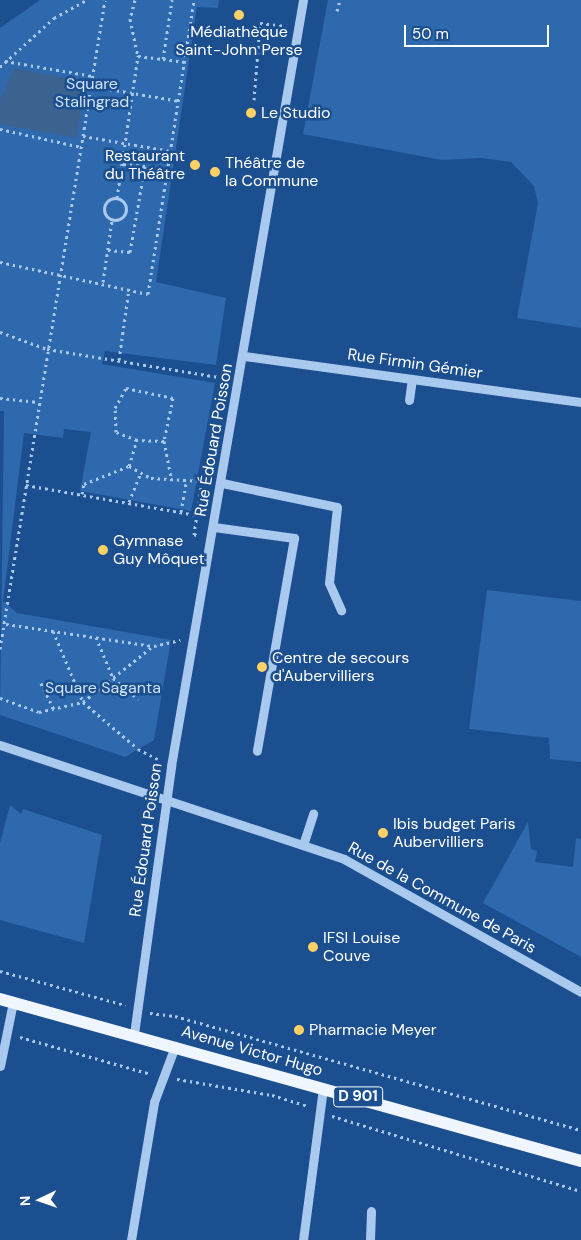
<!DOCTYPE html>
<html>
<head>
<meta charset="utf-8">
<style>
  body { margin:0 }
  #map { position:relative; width:581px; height:1240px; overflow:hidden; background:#1b4f8f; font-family:"DM Sans",sans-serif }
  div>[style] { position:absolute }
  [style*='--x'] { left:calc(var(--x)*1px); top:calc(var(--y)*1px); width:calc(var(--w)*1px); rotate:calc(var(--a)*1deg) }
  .green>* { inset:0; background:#2e69ad }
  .water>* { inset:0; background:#3c6290 }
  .path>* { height:3px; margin-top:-1.5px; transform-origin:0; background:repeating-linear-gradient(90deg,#a9c9ee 0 2.5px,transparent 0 6.5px) }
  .path>.ring { margin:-1.5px; padding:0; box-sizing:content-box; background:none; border:3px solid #a9c9ee; border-radius:50% }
  .minor>* { height:9px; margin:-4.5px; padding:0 4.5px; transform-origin:4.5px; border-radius:4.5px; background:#a9c9ee }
  .major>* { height:12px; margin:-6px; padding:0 6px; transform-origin:6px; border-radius:6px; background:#f0f6ff }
  .dots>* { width:14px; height:14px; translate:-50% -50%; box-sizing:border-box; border:2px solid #1b4f8f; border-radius:50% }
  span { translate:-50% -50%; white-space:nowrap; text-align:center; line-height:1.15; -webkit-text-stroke:5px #1b4f8f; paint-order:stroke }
  .shield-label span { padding:1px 4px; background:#1b4f8f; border:1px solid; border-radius:4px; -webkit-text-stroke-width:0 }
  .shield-label { font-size:15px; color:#fff; font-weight:700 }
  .poi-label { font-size:16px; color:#fff }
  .left { translate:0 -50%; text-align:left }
  .right { translate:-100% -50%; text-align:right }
  .park-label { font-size:16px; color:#cfe3fa }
  .street-label { font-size:16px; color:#fff }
  .north { position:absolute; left:15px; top:1175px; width:50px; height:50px; -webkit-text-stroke:4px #1b4f8f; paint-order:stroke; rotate:267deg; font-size:14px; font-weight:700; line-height:20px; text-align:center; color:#fff }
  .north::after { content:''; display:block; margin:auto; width:18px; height:22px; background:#fff; clip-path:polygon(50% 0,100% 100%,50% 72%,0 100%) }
  .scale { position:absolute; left:404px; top:25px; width:145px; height:22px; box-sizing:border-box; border:2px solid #fff; border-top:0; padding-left:6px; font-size:15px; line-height:18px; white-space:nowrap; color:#fff; -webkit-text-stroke:4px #1b4f8f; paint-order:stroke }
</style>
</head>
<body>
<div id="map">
  <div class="green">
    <div style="clip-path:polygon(40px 0,219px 0,218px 8px,197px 7px,156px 282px,226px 298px,216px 365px,105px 351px,102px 364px,215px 383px,191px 511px,80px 491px,91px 432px,64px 429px,63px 438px,24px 433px,3px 601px,17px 613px,171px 640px,154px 740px,125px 757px,0 715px,4px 411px,0 411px,0 28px)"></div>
    <div style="clip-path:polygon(328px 0,581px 0,581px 328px,517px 318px,538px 203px,534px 186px,511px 162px,482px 158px,442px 160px,303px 134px)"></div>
    <div style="clip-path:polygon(487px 590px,581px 601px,581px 762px,550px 759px,549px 738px,469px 729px)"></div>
    <div style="clip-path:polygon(10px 805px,21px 814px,23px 809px,102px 835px,84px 943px,0 920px,0 843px)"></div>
    <div style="clip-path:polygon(528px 822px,531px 849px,537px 851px,535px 862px,573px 867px,576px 838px,581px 839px,581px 957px,483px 903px)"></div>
  </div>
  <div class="water">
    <div style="clip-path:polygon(14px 68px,85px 82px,77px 138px,0 124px,0 101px)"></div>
  </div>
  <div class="path">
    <div style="--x:135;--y:0;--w:20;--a:105"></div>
    <div style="--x:130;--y:19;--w:38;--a:78"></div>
    <div style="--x:337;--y:11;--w:11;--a:-75"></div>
    <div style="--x:163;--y:59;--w:22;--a:8"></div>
    <div style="--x:5;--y:61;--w:89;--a:9.7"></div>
    <div style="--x:0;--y:67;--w:73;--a:-42.2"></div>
    <div style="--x:54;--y:18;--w:38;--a:-29"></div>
    <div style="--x:91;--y:86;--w:90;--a:9.6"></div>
    <div style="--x:254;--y:100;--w:77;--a:-85.5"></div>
    <div style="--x:260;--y:23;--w:25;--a:7"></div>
    <div style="--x:0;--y:129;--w:83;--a:12.5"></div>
    <div style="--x:83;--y:136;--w:89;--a:9.7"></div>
    <div class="ring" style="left:104px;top:198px;width:19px;height:19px"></div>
    <div style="--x:117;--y:198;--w:144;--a:-81.6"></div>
    <div style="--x:138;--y:56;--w:25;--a:7"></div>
    <div style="--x:163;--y:59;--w:60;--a:-81.3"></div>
    <div style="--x:108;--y:250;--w:22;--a:5"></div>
    <div style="--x:130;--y:252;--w:87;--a:-80.1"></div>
    <div style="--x:145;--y:166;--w:23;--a:-175"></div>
    <div style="--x:0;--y:262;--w:151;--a:12.2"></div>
    <div style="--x:148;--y:294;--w:298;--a:-81.1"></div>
    <div style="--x:103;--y:282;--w:63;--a:-81.7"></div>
    <div style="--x:0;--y:332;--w:50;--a:19.9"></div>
    <div style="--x:47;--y:349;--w:180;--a:9.3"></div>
    <div style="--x:119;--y:360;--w:72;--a:-82"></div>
    <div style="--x:0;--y:398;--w:38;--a:6"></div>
    <div style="--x:164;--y:441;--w:27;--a:-178"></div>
    <div style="--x:137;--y:440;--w:22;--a:-159"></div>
    <div style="--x:116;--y:432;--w:24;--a:-92"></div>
    <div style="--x:115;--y:408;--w:23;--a:-61"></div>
    <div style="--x:126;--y:388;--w:48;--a:12"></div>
    <div style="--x:173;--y:398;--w:44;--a:101.8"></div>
    <div style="--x:164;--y:441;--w:36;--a:79"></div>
    <div style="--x:129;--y:466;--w:27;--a:-73"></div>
    <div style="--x:26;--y:485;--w:174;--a:10"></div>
    <div style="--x:82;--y:494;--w:10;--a:-79"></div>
    <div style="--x:84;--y:484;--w:48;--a:-21.8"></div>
    <div style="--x:129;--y:466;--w:25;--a:29"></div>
    <div style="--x:151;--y:478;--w:51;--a:3.4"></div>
    <div style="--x:202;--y:481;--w:54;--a:98.6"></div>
    <div style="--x:194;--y:534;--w:5;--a:22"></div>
    <div style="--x:129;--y:502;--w:31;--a:-68"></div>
    <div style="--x:181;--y:512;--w:29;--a:-80"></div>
    <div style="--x:6;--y:624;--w:150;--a:8.5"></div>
    <div style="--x:154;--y:646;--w:27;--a:-13"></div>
    <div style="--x:53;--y:631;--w:77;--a:67.1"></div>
    <div style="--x:83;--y:702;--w:90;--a:-38.7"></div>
    <div style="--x:96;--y:637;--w:44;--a:67.5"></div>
    <div style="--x:113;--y:678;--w:33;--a:40"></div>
    <div style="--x:0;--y:649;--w:657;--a:-80.81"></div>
    <div style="--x:41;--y:683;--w:30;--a:64"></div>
    <div style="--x:0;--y:698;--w:41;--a:19.7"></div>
    <div style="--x:39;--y:712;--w:45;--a:-12.8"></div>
    <div style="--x:83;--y:702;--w:72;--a:40.5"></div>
    <div style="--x:138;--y:749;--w:22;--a:27"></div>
    <div style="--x:0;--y:971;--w:130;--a:15.2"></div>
    <div style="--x:150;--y:1013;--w:25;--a:7"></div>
    <div style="--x:175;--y:1016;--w:422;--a:15.7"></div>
    <div style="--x:20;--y:1037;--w:136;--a:15.8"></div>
    <div style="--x:177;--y:1079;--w:96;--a:9.6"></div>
    <div style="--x:272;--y:1095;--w:37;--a:17"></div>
    <div style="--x:332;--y:1116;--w:260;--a:16.8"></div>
  </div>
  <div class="minor">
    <div style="--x:244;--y:356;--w:340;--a:7.8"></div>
    <div style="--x:409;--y:400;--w:21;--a:-82"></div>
    <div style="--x:222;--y:483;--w:117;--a:11.8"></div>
    <div style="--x:337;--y:507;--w:76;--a:96"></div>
    <div style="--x:329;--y:583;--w:30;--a:66"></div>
    <div style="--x:214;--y:527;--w:81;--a:7.8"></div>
    <div style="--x:294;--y:538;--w:216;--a:99.9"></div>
    <div style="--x:0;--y:745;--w:362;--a:18.3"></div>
    <div style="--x:344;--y:859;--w:272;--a:29.3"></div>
    <div style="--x:303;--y:845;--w:33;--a:-72"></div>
    <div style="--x:134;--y:1034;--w:271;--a:-82.1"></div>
    <div style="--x:171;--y:766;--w:777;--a:-80.22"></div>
    <div style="--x:0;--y:1066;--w:65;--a:-78.5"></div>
    <div style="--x:131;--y:1240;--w:140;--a:-80.5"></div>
    <div style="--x:154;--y:1102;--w:60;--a:-69.4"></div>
    <div style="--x:303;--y:1240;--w:153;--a:-82.5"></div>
    <div style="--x:370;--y:1240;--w:29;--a:-88"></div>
  </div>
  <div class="major">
    <div style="--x:0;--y:999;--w:603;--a:15.58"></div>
  </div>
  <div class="dots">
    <div style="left:239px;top:15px;background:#ffd166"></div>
    <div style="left:251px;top:113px;background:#ffd166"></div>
    <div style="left:195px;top:165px;background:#ffd166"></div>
    <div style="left:215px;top:172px;background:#ffd166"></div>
    <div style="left:103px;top:550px;background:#ffd166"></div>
    <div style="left:262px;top:667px;background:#ffd166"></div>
    <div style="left:383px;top:833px;background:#ffd166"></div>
    <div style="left:313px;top:947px;background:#ffd166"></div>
    <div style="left:299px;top:1030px;background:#ffd166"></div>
  </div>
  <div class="shield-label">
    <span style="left:358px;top:1097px">D 901</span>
  </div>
  <div class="poi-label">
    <span style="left:239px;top:41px">Médiathèque<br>Saint-John Perse</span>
    <span class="left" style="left:261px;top:113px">Le Studio</span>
    <span class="right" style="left:185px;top:165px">Restaurant<br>du Théâtre</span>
    <span class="left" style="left:225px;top:172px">Théâtre de<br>la Commune</span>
    <span class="left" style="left:113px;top:550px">Gymnase<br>Guy Môquet</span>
    <span class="left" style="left:272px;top:667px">Centre de secours<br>d'Aubervilliers</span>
    <span class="left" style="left:393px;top:833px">Ibis budget Paris<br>Aubervilliers</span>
    <span class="left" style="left:323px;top:947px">IFSI Louise<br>Couve</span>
    <span class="left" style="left:309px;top:1030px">Pharmacie Meyer</span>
  </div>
  <div class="park-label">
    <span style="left:92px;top:93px">Square<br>Stalingrad</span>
    <span style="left:103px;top:688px">Square Saganta</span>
  </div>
  <div class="street-label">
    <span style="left:415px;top:364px;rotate:8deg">Rue Firmin Gémier</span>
    <span style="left:214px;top:440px;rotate:-80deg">Rue Édouard Poisson</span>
    <span style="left:146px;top:840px;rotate:-82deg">Rue Édouard Poisson</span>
    <span style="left:442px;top:898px;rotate:29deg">Rue de la Commune de Paris</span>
    <span style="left:252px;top:1051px;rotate:16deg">Avenue Victor Hugo</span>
  </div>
  <div class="north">N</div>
  <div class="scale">50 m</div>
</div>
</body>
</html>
